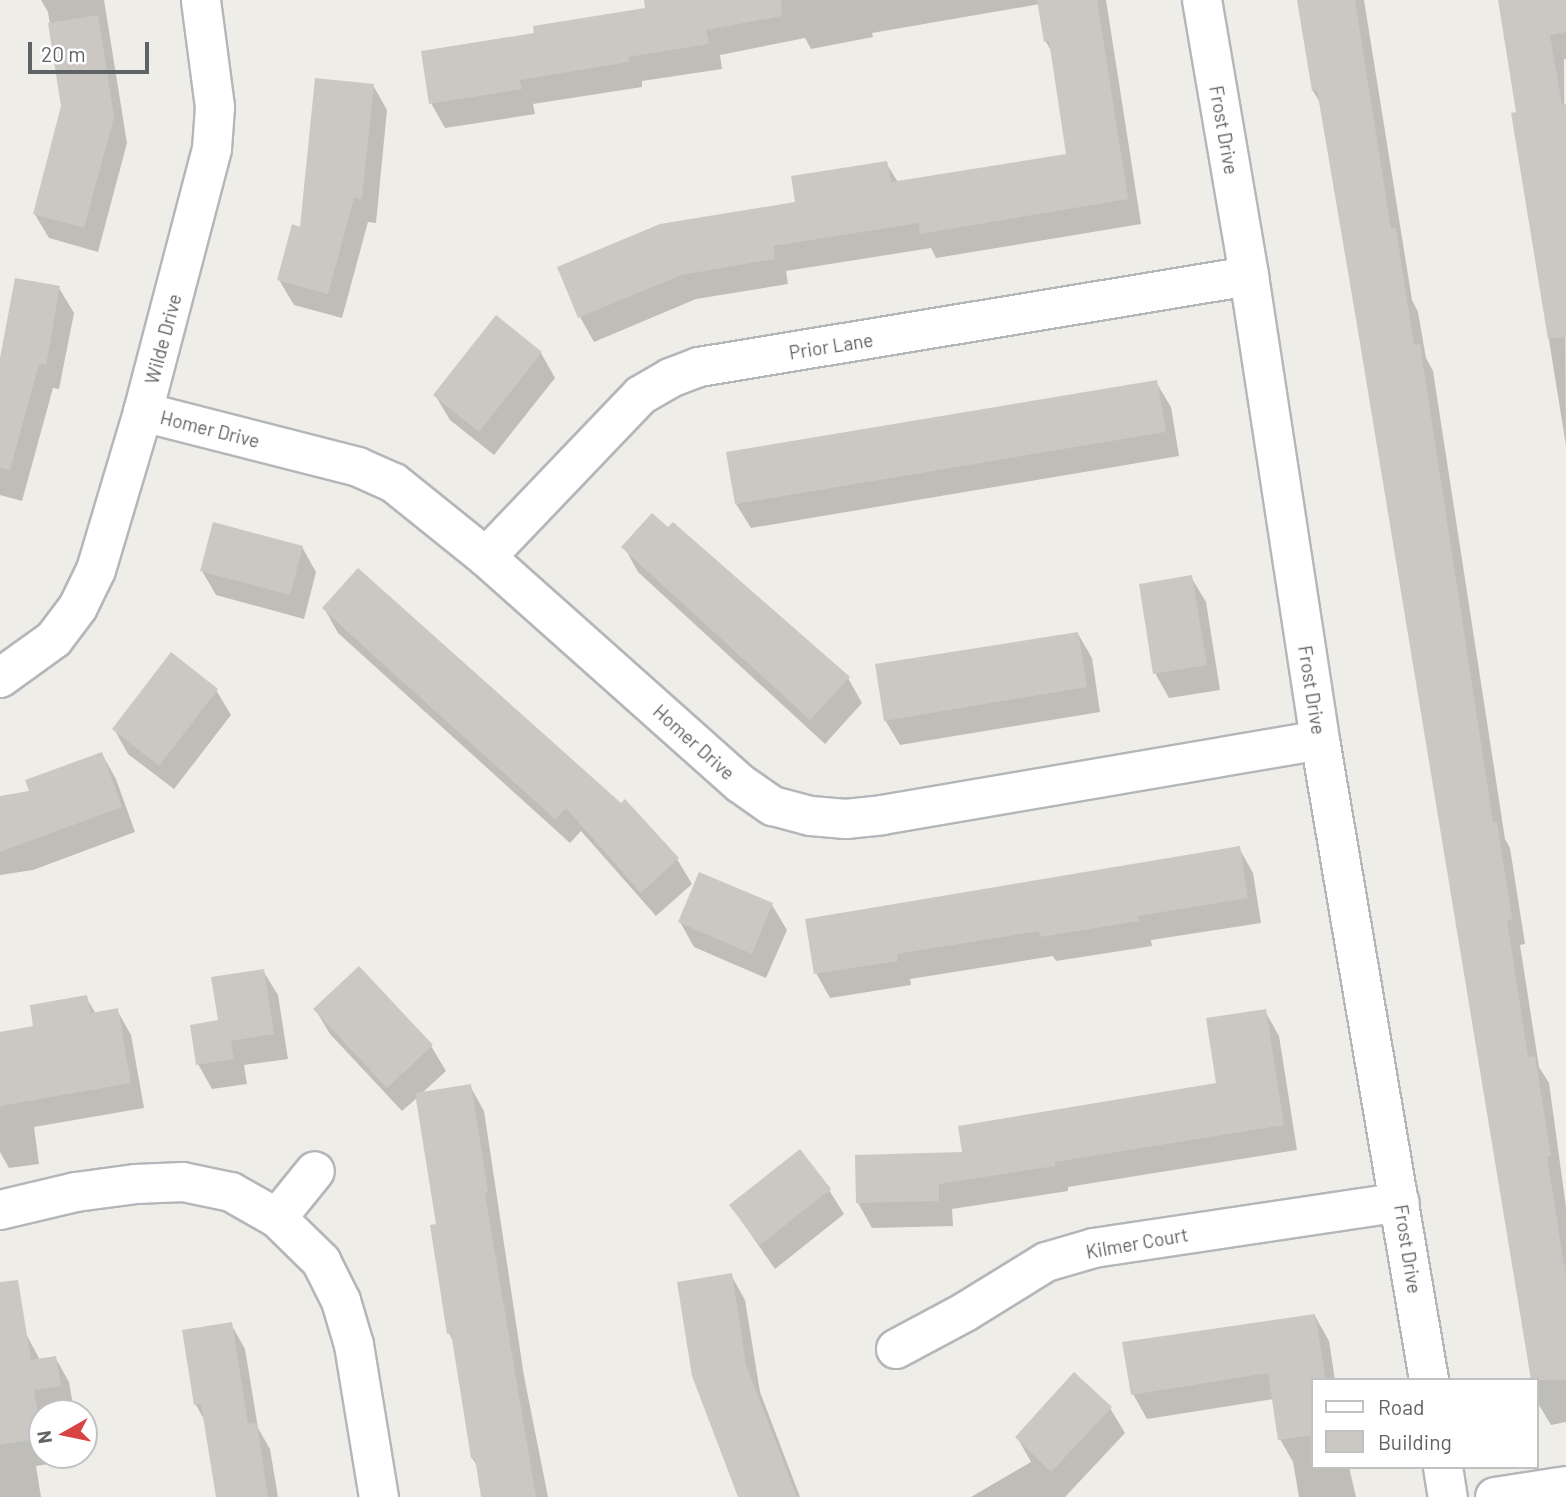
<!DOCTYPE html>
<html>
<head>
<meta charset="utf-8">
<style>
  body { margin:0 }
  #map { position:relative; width:1566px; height:1497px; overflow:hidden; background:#efede7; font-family:Barlow,sans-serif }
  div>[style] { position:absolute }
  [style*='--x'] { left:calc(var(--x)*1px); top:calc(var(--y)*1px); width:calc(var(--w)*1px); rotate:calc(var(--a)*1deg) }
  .shadow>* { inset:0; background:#0003 }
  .building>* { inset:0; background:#cbc8c4 }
  .roads { filter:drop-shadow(2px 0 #b4b7ba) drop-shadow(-2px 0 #b4b7ba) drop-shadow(0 2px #b4b7ba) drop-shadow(0 -2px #b4b7ba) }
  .minor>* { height:38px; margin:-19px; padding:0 19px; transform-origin:19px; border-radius:19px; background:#fff }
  span { translate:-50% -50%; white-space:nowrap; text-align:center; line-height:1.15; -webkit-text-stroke:6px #fff; paint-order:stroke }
  .street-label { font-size:19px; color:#5f6366 }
  .legend { position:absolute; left:1311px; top:1378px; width:228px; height:91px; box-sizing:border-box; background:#fff; border:2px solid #bfc1c2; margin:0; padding:9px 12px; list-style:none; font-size:21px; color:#5f6366 }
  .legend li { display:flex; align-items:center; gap:14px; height:35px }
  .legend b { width:35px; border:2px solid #bfc1c2 }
  .north { position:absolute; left:28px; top:1399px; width:70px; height:70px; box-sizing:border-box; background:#fff; border:2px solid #bfc1c2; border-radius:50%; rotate:261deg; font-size:19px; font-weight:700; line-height:28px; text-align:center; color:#5f6366 }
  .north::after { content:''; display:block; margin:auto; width:24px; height:32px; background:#d84444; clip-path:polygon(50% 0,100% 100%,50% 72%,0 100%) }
  .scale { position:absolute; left:28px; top:42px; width:121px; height:32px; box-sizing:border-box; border:4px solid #5f6366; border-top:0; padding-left:9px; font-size:21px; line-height:24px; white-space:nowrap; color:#5f6366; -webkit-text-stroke:5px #fff; paint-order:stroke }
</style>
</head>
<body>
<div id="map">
  <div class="shadow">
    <div style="clip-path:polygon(41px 0,104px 0,127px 143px,98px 252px,49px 238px,34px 213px,63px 106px,48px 12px)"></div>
    <div style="clip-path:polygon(646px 0,1106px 0,1141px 224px,936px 258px,931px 248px,786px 271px,788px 284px,696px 299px,594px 342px,580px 317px,797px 203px,886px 163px,898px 182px,1068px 155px,1053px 54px,1046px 42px,1040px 4px,872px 33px,873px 37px,811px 49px,805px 38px,720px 55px,722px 69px,642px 81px,642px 87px,533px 104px,535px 114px,445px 128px,431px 103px,536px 35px,647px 10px)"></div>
    <div style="clip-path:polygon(1299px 0,1364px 0,1412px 300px,1418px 312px,1426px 358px,1433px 371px,1505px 839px,1510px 848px,1525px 944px,1520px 945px,1539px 1067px,1549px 1083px,1566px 1207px,1566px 1422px,1551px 1425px,1536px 1400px,1536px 1380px,1321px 104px,1313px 91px)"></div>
    <div style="clip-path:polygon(1500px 0,1566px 0,1566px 59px,1564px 59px,1566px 446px,1513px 115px,1518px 114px)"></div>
    <div style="clip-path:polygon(373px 85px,387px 110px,376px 223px,368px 222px,342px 318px,294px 305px,279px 280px)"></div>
    <div style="clip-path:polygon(59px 288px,74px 313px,59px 389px,53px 388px,22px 501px,0 495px,0 368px)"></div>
    <div style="clip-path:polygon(541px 353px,555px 378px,494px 455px,450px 420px,435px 395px)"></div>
    <div style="clip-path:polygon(1156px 382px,1171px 407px,1179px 456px,751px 528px,736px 504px)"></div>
    <div style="clip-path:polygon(302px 547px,316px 572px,304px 619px,216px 595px,202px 571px)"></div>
    <div style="clip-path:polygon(624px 547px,848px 678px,862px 703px,825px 744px,638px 572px)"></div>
    <div style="clip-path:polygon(1191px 577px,1206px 602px,1220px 690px,1169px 698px,1155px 673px)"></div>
    <div style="clip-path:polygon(324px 608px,621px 805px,677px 859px,692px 884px,656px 916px,581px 831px,570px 843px,338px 633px)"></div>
    <div style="clip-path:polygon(1078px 634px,1092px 658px,1100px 712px,900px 745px,885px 720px)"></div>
    <div style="clip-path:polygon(216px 690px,231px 715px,174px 789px,128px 754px,114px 729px)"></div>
    <div style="clip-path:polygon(102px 754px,116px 779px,135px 832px,33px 870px,0 875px,0 797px,32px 792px)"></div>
    <div style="clip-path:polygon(1239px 848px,1253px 873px,1261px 923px,1151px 940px,1152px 946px,1056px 961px,1053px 956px,910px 979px,911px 985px,830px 998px,816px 973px)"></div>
    <div style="clip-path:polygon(772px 905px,787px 930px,766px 978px,694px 947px,680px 922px)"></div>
    <div style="clip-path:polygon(263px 971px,278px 995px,288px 1059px,244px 1065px,247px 1084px,212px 1089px,198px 1064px,220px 1021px)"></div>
    <div style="clip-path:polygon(86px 997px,96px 1014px,117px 1010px,131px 1035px,144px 1108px,34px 1127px,39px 1164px,9px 1168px,0 1152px,0 1033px,35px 1028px)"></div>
    <div style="clip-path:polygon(315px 1009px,431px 1046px,446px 1071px,421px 1094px,470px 1086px,484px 1111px,524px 1376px,548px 1497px,482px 1497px,478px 1467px,472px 1458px,454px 1343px,449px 1333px,438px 1226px,418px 1097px,402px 1111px,330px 1034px)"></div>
    <div style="clip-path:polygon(1265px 1011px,1279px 1036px,1297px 1150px,1068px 1187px,1068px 1191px,952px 1209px,953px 1226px,872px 1228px,858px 1203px,964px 1154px,1218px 1084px)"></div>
    <div style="clip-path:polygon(829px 1190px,844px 1214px,775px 1269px,731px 1206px)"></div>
    <div style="clip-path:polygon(731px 1275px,745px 1300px,760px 1392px,800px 1497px,740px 1497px)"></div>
    <div style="clip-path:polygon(1315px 1316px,1329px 1341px,1335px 1380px,1312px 1380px,1312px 1467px,1349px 1467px,1356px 1497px,1299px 1497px,1293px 1462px,1280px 1439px,1274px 1399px,1147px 1419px,1133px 1394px)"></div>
    <div style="clip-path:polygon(231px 1324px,245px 1349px,258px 1428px,270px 1449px,278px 1497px,219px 1497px,206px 1423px,196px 1405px)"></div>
    <div style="clip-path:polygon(25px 1332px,40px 1360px,55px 1357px,69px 1382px,74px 1411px,42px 1413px,42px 1455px,54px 1455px,55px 1463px,36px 1466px,41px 1497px,0 1497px,0 1337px)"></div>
    <div style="clip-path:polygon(1110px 1408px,1125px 1433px,1065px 1497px,971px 1497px,1031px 1462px,1017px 1437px)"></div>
  </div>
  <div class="building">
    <div style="clip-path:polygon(644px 0,781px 0,782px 16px,706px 30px,709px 44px,628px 57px,629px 62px,520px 80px,522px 89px,429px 104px,421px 51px,534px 33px,533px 26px,645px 8px)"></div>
    <div style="clip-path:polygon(1037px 0,1097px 0,1128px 199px,920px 234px,919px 223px,773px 246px,775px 259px,681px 275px,578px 318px,557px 267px,660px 224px,795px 202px,791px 176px,887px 161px,891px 182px,1066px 154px,1049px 41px,1044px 42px)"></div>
    <div style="clip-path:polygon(1297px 0,1355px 0,1391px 229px,1396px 228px,1414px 345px,1420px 344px,1493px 822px,1497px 822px,1512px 919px,1507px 920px,1528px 1057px,1535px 1056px,1551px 1156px,1547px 1157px,1566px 1277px,1566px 1380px,1531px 1380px,1357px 325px,1317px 90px,1312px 91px)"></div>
    <div style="clip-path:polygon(1498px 0,1566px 0,1566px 32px,1550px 35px,1562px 105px,1566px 104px,1566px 337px,1548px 339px,1511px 113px,1516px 112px)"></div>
    <div style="clip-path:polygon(98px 15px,114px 117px,84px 228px,33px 214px,61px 106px,48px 23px)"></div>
    <div style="clip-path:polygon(315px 78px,374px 84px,362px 199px,354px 198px,328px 294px,277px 280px,292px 224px,300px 227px)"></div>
    <div style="clip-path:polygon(15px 278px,60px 286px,46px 365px,39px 364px,10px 470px,0 468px,0 358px)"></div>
    <div style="clip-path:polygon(496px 315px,542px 352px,479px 432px,433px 395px)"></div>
    <div style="clip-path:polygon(1157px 380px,1166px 432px,735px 504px,726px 452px)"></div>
    <div style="clip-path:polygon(652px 513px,668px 527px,673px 522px,850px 677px,810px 720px,621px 547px)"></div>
    <div style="clip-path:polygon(213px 522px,303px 546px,290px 595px,200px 571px)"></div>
    <div style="clip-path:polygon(358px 568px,621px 803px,625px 799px,679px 858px,641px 893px,566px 808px,555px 819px,373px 655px,322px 608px)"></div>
    <div style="clip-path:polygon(1192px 575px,1207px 665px,1153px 674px,1139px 584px)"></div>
    <div style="clip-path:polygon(1078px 632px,1087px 687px,884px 721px,875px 664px)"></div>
    <div style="clip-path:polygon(171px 652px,218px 689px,159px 766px,112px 729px)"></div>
    <div style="clip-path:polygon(102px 752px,122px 807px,0 852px,0 796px,29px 791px,25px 780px)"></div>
    <div style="clip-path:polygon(1240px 846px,1248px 898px,1138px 916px,1139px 921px,1040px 937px,1039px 931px,897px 954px,898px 961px,814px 974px,805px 919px)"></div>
    <div style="clip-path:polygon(699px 872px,773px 903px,752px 954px,678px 922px)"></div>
    <div style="clip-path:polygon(359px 966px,433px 1045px,387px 1088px,313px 1009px)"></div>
    <div style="clip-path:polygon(264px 969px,274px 1034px,231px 1041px,234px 1059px,196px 1065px,190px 1025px,218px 1020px,211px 977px)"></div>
    <div style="clip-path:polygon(87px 995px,91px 1013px,118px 1008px,131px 1083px,0 1106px,0 1032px,33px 1026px,30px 1005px)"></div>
    <div style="clip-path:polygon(1266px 1009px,1284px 1125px,1055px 1162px,1055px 1166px,939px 1184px,939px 1201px,856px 1203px,855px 1155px,962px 1152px,958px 1126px,1216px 1083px,1206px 1018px)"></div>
    <div style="clip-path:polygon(471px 1084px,488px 1192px,485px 1193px,536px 1497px,481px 1497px,475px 1458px,471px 1458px,451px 1333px,447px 1334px,430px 1225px,436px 1224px,415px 1093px)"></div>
    <div style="clip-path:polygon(800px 1149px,831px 1189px,760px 1245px,729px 1205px)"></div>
    <div style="clip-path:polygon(732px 1273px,746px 1365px,797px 1497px,738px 1497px,692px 1376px,677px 1282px)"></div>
    <div style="clip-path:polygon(18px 1280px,31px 1360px,56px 1356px,61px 1386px,34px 1390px,42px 1438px,0 1445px,0 1282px)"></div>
    <div style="clip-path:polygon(1315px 1314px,1326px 1380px,1312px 1380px,1312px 1435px,1278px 1440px,1268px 1373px,1131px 1395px,1122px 1342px)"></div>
    <div style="clip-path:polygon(232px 1322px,248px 1424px,257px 1423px,268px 1497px,216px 1497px,201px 1404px,194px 1405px,182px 1330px)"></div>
    <div style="clip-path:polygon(1074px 1372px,1112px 1407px,1051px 1472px,1015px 1437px)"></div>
  </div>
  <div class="roads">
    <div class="minor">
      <div style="--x:1202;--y:0;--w:280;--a:80.3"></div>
      <div style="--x:1249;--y:276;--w:469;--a:81.3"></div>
      <div style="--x:1320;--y:740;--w:649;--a:80.33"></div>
      <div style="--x:143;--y:412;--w:222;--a:14.3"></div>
      <div style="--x:358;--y:467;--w:39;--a:24"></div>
      <div style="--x:394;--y:483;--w:118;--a:38.8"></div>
      <div style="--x:486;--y:557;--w:341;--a:41.7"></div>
      <div style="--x:741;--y:784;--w:39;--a:35"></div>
      <div style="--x:773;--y:806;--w:39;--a:15"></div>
      <div style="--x:811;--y:816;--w:35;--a:5"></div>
      <div style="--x:846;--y:819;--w:36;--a:-6"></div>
      <div style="--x:882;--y:815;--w:444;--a:-9.7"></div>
      <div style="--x:486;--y:557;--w:224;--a:-46.3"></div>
      <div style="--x:641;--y:395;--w:34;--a:-30"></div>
      <div style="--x:670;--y:378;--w:31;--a:-21"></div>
      <div style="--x:699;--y:367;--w:557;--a:-9.39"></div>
      <div style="--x:0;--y:678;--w:67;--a:-35.8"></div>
      <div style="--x:54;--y:639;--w:40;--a:-53"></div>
      <div style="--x:78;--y:607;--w:41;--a:-64.1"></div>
      <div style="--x:96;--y:570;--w:165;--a:-73.4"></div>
      <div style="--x:143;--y:412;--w:272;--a:-75.3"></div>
      <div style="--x:212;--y:149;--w:42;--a:-85.9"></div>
      <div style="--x:215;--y:107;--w:108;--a:-97.5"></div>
      <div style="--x:0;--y:1210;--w:78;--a:-13.3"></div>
      <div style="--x:76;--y:1192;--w:61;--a:-7.6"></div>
      <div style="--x:136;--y:1184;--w:47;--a:-2.4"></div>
      <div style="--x:183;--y:1182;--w:49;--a:11.8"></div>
      <div style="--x:231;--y:1192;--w:53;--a:29.5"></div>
      <div style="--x:277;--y:1218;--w:62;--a:44.3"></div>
      <div style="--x:321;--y:1261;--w:45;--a:63.4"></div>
      <div style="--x:341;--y:1301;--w:46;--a:73.5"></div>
      <div style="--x:354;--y:1345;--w:154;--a:80.7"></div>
      <div style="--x:277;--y:1218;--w:60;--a:-51"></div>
      <div style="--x:896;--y:1349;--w:78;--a:-28.2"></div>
      <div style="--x:965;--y:1312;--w:95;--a:-31.7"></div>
      <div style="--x:1046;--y:1262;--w:50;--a:-16.3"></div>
      <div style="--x:1094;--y:1248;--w:309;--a:-8.5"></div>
      <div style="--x:1443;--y:1467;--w:30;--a:81"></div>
      <div style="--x:1495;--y:1497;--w:72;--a:-8.8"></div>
    </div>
  </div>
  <div class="street-label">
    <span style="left:1224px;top:130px;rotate:80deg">Frost Drive</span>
    <span style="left:163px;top:339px;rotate:-75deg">Wilde Drive</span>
    <span style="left:831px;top:346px;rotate:-9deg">Prior Lane</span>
    <span style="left:210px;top:429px;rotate:14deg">Homer Drive</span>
    <span style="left:1312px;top:690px;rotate:81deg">Frost Drive</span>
    <span style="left:694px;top:742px;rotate:42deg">Homer Drive</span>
    <span style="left:1137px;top:1243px;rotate:-10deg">Kilmer Court</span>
    <span style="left:1408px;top:1249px;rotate:81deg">Frost Drive</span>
  </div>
  <ul class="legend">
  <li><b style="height:9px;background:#fff"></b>Road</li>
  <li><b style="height:19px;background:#cbc8c4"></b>Building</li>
  </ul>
  <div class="north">N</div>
  <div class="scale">20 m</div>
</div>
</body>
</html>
